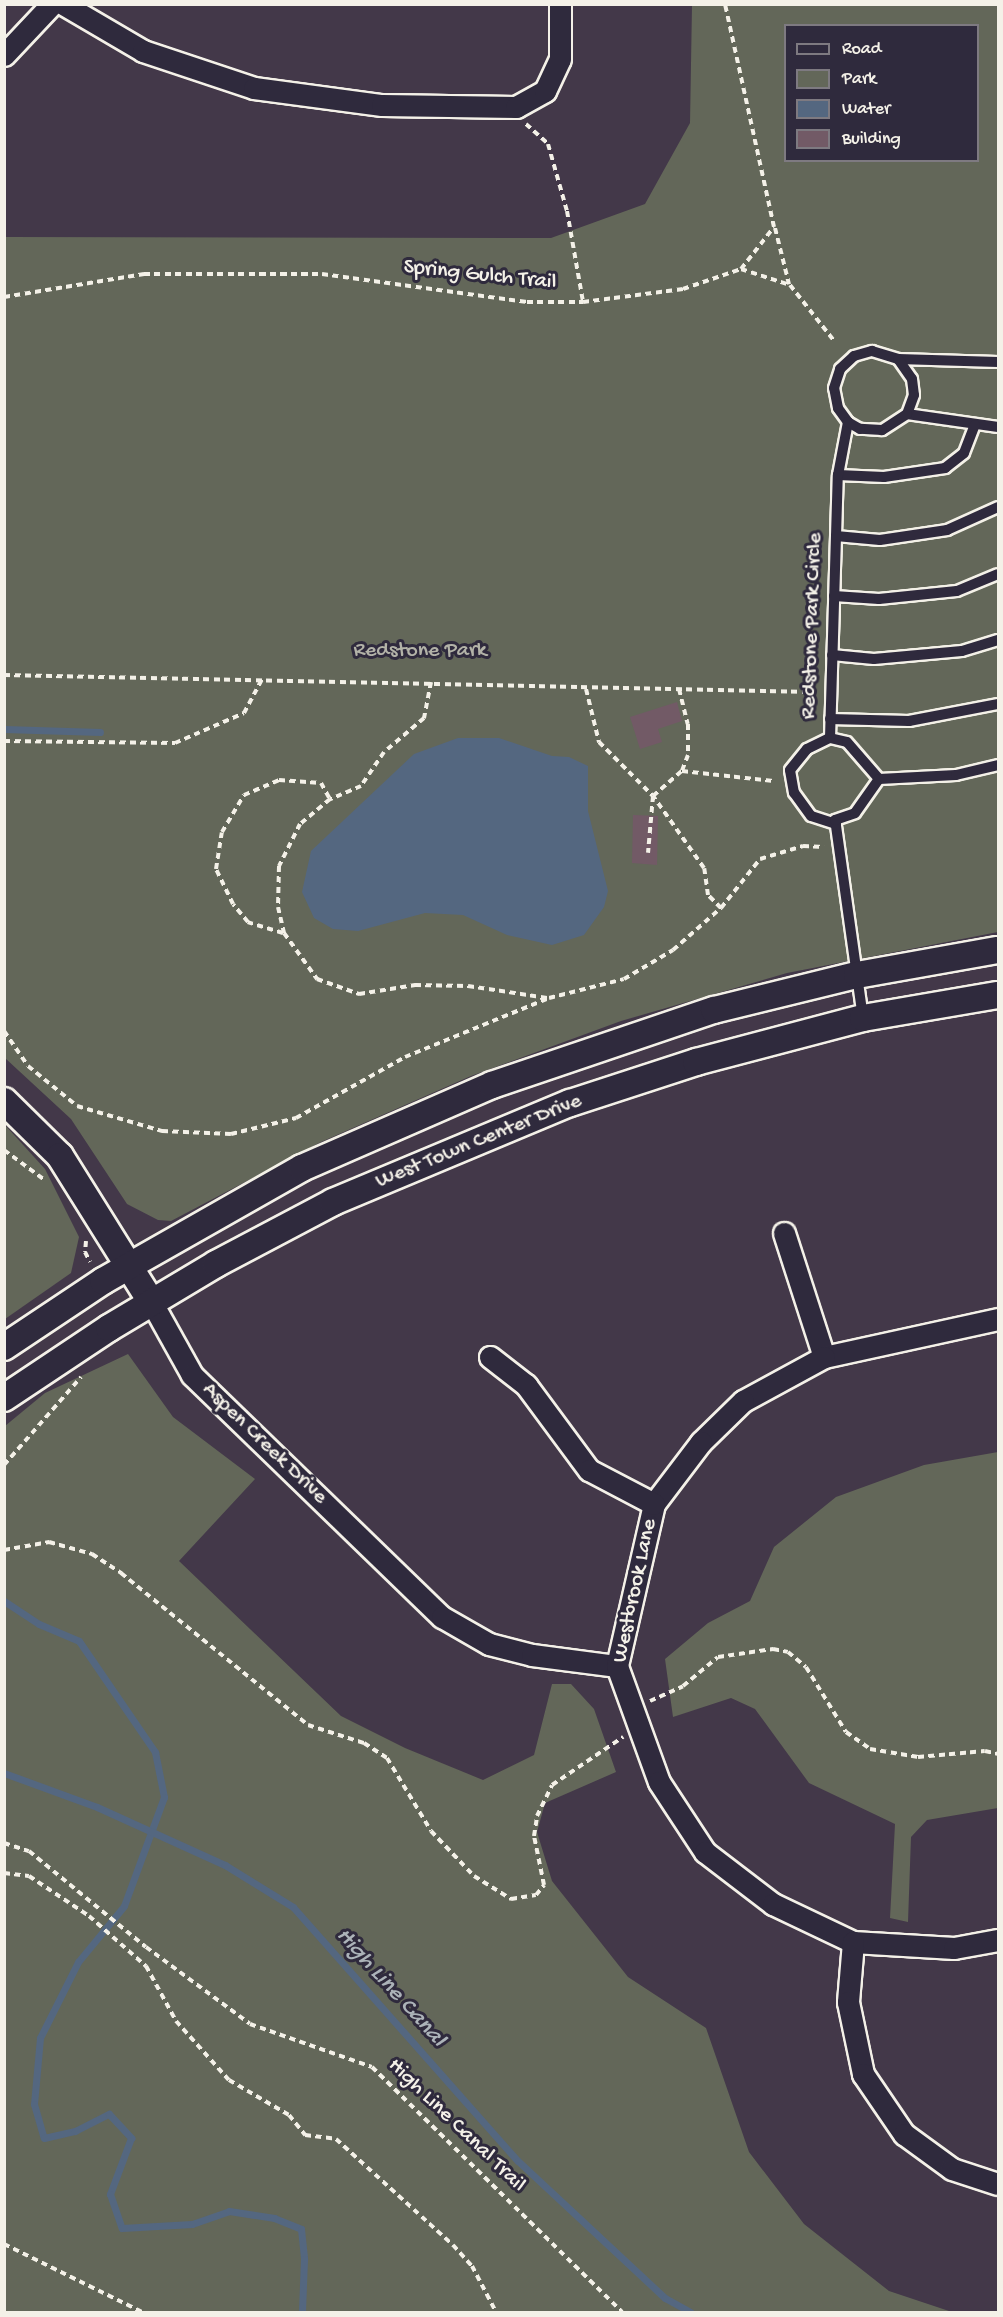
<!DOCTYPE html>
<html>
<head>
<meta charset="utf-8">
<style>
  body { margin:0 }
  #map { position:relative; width:1003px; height:2317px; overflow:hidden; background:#433849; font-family:"Gochi Hand",sans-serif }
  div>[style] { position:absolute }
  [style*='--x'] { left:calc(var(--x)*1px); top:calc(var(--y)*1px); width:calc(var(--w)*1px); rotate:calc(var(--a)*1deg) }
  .green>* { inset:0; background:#636759 }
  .water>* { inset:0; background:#546780 }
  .stream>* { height:7px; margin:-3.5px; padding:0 3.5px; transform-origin:3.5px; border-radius:3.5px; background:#546780 }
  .building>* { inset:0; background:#725a66 }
  .path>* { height:4px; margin-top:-2px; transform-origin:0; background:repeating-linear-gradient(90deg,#f4f1e8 0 6px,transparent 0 10.5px) }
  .roads { filter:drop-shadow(2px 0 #f4f1e8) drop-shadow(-2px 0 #f4f1e8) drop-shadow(0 2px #f4f1e8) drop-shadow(0 -2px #f4f1e8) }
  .service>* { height:10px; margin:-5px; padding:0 5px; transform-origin:5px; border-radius:5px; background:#2f2a3d }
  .minor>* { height:21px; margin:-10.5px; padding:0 10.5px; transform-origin:10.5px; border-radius:10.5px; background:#2f2a3d }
  .tertiary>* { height:26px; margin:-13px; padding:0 13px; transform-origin:13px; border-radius:13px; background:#2f2a3d }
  span { translate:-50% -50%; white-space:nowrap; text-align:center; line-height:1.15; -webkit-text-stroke:6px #2f2a3d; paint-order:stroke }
  .street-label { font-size:22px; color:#f4f1e8 }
  .park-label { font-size:22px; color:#b3b3a8 }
  .water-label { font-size:24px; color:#acb3b9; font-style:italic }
  .frame { position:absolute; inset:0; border:6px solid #f4f1e8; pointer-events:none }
  .legend { position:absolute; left:784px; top:24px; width:195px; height:138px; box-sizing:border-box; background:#2f2a3d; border:2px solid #7e7a81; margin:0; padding:8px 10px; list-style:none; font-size:18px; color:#f4f1e8 }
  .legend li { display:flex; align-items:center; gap:12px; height:30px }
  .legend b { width:30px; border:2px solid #7e7a81 }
</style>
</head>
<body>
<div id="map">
  <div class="green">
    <div style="clip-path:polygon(evenodd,692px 5px,998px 5px,998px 932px,787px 973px,621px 1021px,471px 1076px,321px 1142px,171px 1221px,158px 1220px,127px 1204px,71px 1119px,5px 1058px,5px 237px,551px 238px,645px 204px,690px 123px,692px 5px,786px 26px,978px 26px,978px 160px,786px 160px,786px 26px)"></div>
    <div style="clip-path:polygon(5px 1125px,45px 1169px,79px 1237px,71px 1273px,5px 1319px)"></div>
    <div style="clip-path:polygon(128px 1354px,173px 1417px,255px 1479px,179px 1561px,341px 1716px,405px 1748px,483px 1780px,534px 1755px,552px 1684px,571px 1684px,594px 1709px,616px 1772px,545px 1803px,537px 1832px,552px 1881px,628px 1977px,706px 2028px,749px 2152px,804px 2224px,889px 2291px,952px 2312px,5px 2312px,5px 1426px,45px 1393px)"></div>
    <div style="clip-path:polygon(998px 1452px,998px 1808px,927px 1820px,911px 1837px,908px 1922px,890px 1918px,895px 1824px,809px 1783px,755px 1709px,731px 1698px,673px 1717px,665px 1659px,708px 1623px,750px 1601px,774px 1547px,836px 1497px,924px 1465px)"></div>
  </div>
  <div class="water">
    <div style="clip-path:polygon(458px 738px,499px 738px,552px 756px,569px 757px,588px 766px,588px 811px,608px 891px,604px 907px,584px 935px,552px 945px,507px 935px,463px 915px,425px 913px,358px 931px,333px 929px,314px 918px,302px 892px,311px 851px,414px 754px)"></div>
  </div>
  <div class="stream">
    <div style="--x:4;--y:729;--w:96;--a:1.8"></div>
    <div style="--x:4;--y:1601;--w:42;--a:33.3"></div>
    <div style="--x:39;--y:1624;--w:43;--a:23"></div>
    <div style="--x:79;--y:1641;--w:135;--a:55.6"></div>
    <div style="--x:155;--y:1752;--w:46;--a:78.7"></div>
    <div style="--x:164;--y:1797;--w:116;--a:110.2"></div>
    <div style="--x:124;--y:1906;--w:72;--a:129.4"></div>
    <div style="--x:78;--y:1962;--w:85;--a:116.6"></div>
    <div style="--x:40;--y:2038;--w:66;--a:95.2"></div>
    <div style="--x:34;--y:2104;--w:35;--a:74"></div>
    <div style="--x:44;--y:2138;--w:32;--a:-13"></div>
    <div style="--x:75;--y:2131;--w:38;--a:-27"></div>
    <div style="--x:109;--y:2114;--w:33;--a:47"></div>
    <div style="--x:131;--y:2138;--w:60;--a:110.6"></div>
    <div style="--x:110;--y:2194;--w:36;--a:71"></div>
    <div style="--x:122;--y:2228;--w:70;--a:-3.3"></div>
    <div style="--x:192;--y:2224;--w:39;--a:-19"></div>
    <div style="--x:229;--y:2211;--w:46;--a:8.8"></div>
    <div style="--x:274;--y:2218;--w:29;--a:22"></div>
    <div style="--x:301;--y:2229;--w:30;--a:84"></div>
    <div style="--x:304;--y:2259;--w:53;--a:92.2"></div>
    <div style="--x:4;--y:1773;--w:99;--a:20.1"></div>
    <div style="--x:97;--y:1807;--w:141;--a:24.4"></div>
    <div style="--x:225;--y:1865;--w:80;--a:31.7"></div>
    <div style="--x:293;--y:1907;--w:339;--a:48.5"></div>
    <div style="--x:518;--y:2161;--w:201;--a:43"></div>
    <div style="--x:665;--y:2298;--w:29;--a:29"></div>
  </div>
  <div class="building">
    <div style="clip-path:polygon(677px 702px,682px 721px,658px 729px,662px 742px,640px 749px,630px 717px)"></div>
    <div style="clip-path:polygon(633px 815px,658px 816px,657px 865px,632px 863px)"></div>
  </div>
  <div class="path">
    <div style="--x:526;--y:124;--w:30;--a:42"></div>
    <div style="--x:548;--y:144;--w:70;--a:74.2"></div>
    <div style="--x:567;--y:211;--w:92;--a:80"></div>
    <div style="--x:775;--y:228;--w:58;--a:76"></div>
    <div style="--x:741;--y:269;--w:52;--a:18.1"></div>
    <div style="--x:790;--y:285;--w:73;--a:51.7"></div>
    <div style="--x:4;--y:297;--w:142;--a:-9.3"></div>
    <div style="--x:144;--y:274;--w:178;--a:0"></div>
    <div style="--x:322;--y:274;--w:207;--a:7.8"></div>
    <div style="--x:527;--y:302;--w:56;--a:0"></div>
    <div style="--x:583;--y:302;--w:101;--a:-7.4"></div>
    <div style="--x:683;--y:289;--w:61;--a:-19"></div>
    <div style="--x:741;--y:269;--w:53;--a:-51.8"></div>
    <div style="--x:774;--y:227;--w:228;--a:-102.4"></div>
    <div style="--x:4;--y:675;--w:810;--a:1.2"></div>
    <div style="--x:431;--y:682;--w:37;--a:101"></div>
    <div style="--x:424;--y:718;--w:52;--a:139.6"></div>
    <div style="--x:384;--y:752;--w:41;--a:124.1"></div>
    <div style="--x:361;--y:786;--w:34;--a:157"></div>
    <div style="--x:330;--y:799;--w:39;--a:140"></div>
    <div style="--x:300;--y:824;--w:47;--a:116.6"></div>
    <div style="--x:279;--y:866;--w:41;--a:91.4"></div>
    <div style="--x:278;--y:907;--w:27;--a:77"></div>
    <div style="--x:284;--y:933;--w:57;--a:54.3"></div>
    <div style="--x:317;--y:979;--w:45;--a:19.7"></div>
    <div style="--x:359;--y:994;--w:57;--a:-9.1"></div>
    <div style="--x:415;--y:985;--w:53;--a:1.1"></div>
    <div style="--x:468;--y:986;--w:80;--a:8.6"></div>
    <div style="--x:586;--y:689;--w:55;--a:76.2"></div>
    <div style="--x:599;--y:742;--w:76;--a:45"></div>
    <div style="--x:653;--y:796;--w:57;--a:95"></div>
    <div style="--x:679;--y:689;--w:36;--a:76"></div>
    <div style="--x:688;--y:724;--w:31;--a:90"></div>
    <div style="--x:688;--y:755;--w:17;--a:111"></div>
    <div style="--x:4;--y:741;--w:171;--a:0.7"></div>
    <div style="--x:175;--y:743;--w:75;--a:-23.5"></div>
    <div style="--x:244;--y:713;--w:38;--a:-62"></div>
    <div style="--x:721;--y:908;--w:18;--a:-135"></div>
    <div style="--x:708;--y:895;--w:27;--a:-98"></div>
    <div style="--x:704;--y:868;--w:88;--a:-125.3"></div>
    <div style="--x:653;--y:796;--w:38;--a:-41"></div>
    <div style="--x:682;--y:771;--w:92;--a:6.3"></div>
    <div style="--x:283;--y:933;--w:37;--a:-163"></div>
    <div style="--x:248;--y:922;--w:23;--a:-130"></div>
    <div style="--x:233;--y:904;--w:39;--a:-116"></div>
    <div style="--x:216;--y:869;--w:37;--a:-81"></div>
    <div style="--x:222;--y:832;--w:43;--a:-59.3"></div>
    <div style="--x:244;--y:795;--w:38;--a:-23"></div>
    <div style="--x:279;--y:780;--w:42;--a:4.1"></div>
    <div style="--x:321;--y:783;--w:18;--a:61"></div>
    <div style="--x:4;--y:1031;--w:42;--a:55.6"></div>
    <div style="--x:28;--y:1066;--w:63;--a:39.2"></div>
    <div style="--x:77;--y:1106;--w:89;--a:16.4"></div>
    <div style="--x:162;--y:1131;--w:69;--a:2.5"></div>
    <div style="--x:231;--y:1134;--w:67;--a:-13.8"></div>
    <div style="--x:296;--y:1118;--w:125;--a:-29.2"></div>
    <div style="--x:405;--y:1057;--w:156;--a:-22.3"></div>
    <div style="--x:549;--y:998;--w:77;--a:-14.2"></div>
    <div style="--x:624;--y:979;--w:57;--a:-30.6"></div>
    <div style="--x:673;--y:950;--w:64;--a:-41.2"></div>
    <div style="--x:721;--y:908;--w:63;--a:-51.5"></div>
    <div style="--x:760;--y:859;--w:45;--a:-16.8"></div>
    <div style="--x:803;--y:846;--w:21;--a:3"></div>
    <div style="--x:4;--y:1150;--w:52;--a:36.4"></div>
    <div style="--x:86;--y:1241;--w:11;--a:95"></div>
    <div style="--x:85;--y:1252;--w:11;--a:63"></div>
    <div style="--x:4;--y:1465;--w:117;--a:-48.8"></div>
    <div style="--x:4;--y:1550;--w:46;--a:-10.1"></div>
    <div style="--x:49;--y:1542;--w:45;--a:15.6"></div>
    <div style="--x:92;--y:1554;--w:35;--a:33"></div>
    <div style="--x:121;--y:1573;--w:241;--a:39.1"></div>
    <div style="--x:308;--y:1725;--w:59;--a:17.8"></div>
    <div style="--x:364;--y:1743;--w:27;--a:33"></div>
    <div style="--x:387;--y:1758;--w:85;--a:58.9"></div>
    <div style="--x:431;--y:1831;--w:62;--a:46.3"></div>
    <div style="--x:474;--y:1876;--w:44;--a:31.9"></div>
    <div style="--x:511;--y:1899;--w:25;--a:-9"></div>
    <div style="--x:536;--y:1895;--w:13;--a:-51"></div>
    <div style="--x:544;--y:1885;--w:50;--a:-101.5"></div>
    <div style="--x:534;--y:1836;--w:20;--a:-81"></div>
    <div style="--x:537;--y:1816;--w:34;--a:-64"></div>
    <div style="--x:552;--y:1785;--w:86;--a:-34.1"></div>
    <div style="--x:650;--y:1701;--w:36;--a:-24"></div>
    <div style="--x:683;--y:1686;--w:45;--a:-39.6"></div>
    <div style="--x:718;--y:1657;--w:56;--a:-8.3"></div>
    <div style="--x:773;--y:1649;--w:15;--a:11"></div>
    <div style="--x:788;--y:1652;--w:23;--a:40"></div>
    <div style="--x:806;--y:1667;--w:76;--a:58.4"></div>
    <div style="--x:846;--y:1732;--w:29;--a:35"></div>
    <div style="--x:870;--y:1749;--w:49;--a:9.5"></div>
    <div style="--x:918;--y:1757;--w:67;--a:-5.1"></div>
    <div style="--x:985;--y:1751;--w:13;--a:13"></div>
    <div style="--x:4;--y:1843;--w:26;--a:18"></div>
    <div style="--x:29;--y:1851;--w:151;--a:39.4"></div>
    <div style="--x:146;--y:1947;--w:129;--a:36.5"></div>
    <div style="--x:250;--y:2024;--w:129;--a:19.4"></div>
    <div style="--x:372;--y:2067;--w:350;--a:44.4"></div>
    <div style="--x:4;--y:1873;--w:25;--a:7"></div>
    <div style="--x:29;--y:1876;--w:72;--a:33.7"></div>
    <div style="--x:89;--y:1916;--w:76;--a:41.3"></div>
    <div style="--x:146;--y:1966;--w:63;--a:61.4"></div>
    <div style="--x:176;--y:2021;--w:79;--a:48.1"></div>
    <div style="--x:229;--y:2080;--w:69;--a:30.3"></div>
    <div style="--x:289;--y:2115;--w:26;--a:51"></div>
    <div style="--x:305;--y:2135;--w:31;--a:7"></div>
    <div style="--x:336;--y:2139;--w:158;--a:42.2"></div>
    <div style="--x:453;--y:2245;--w:28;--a:48"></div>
    <div style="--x:472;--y:2266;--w:52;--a:62.4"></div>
    <div style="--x:4;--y:2244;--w:154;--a:26.2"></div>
  </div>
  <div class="roads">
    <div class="service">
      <div style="--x:898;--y:359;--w:100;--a:1.7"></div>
      <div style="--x:907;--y:414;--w:92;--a:8.1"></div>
      <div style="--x:838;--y:475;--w:46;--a:2.5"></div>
      <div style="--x:884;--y:477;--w:62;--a:-8.4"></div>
      <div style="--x:945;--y:468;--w:24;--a:-38"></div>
      <div style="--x:964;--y:453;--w:30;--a:-69"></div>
      <div style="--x:836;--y:536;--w:44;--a:5.2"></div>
      <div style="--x:880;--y:540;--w:68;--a:-8.5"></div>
      <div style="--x:947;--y:530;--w:56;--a:-24.3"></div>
      <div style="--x:834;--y:596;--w:45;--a:3.8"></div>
      <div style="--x:879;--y:599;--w:78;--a:-5.9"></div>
      <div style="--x:957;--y:591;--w:44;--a:-22.5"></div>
      <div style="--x:832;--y:655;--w:42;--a:5.4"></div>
      <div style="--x:874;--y:659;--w:88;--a:-5.2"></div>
      <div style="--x:962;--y:651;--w:38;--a:-17"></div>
      <div style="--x:830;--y:719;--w:79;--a:1.5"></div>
      <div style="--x:909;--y:721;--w:91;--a:-10.8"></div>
      <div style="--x:830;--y:738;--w:17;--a:13"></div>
      <div style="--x:847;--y:742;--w:49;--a:49.1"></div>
      <div style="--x:836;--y:824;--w:26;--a:-162"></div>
      <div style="--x:811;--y:816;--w:29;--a:-126"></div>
      <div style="--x:794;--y:793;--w:23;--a:-100"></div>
      <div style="--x:790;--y:770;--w:27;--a:-51"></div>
      <div style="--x:807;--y:749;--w:25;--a:-26"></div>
      <div style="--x:830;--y:738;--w:263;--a:-88.3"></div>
      <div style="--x:838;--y:475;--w:54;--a:-79.3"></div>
      <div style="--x:848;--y:422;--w:17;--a:-126"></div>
      <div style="--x:838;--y:408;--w:20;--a:-101"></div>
      <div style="--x:834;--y:388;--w:20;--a:-72"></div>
      <div style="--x:840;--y:369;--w:19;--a:-43"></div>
      <div style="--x:854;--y:356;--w:19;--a:-16"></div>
      <div style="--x:872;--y:351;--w:27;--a:17"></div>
      <div style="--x:898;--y:359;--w:24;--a:55"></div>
      <div style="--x:912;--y:379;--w:16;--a:83"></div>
      <div style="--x:914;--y:395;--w:20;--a:110"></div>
      <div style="--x:907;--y:414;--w:30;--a:147"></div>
      <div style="--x:882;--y:430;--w:22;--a:-177"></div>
      <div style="--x:860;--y:429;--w:14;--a:-150"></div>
      <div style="--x:863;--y:1018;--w:200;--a:-98"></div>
      <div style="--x:835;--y:820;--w:21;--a:-19"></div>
      <div style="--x:855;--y:813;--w:42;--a:-54.8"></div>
      <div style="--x:879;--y:779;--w:77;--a:-3"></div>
      <div style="--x:956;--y:775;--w:43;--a:-13.4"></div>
    </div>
    <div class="minor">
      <div style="--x:63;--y:4;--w:93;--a:30.4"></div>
      <div style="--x:143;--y:51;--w:117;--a:18.4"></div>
      <div style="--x:254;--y:88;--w:129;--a:7.6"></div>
      <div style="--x:382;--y:105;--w:134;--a:0.9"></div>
      <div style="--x:516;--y:107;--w:33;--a:-29"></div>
      <div style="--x:545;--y:91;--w:35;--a:-65"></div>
      <div style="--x:560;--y:59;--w:55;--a:-90"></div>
      <div style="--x:4;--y:55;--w:70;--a:-46.7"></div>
      <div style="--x:784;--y:1233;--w:130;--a:72.1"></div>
      <div style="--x:152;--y:1303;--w:82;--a:60.9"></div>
      <div style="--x:192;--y:1375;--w:348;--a:44.1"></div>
      <div style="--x:442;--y:1617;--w:54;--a:29.9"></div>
      <div style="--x:489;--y:1644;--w:44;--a:14.3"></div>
      <div style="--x:532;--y:1655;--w:86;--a:7.4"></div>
      <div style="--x:998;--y:1319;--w:178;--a:167.7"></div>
      <div style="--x:824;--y:1357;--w:92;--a:151.5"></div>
      <div style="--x:743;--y:1401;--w:59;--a:135.7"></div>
      <div style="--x:701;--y:1442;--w:78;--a:127.2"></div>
      <div style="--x:654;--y:1504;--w:166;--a:102.9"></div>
      <div style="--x:617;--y:1666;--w:123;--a:70.1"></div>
      <div style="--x:659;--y:1782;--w:84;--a:56.7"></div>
      <div style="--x:705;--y:1852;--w:86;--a:37.4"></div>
      <div style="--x:773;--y:1904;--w:89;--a:25.4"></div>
      <div style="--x:853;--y:1942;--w:101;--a:3.4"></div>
      <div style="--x:954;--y:1948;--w:45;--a:-10.3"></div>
      <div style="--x:490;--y:1357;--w:46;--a:37.9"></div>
      <div style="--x:526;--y:1385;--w:106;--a:53.5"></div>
      <div style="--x:589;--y:1470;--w:73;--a:27.6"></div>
      <div style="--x:853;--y:1942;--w:60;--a:94.8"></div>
      <div style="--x:848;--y:2002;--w:74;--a:78.2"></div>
      <div style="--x:863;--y:2074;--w:73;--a:55.7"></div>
      <div style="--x:904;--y:2134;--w:59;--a:36.1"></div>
      <div style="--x:952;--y:2169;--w:48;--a:18.1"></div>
    </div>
    <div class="tertiary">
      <div style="--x:4;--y:1101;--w:78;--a:44.5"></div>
      <div style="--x:60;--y:1156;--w:173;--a:58"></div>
      <div style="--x:4;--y:1347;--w:119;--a:-33.7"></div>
      <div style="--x:103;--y:1281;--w:229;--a:-29.6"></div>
      <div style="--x:302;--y:1168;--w:207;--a:-23.6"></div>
      <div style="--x:492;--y:1085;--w:234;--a:-18.7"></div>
      <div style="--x:714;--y:1010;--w:147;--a:-13.8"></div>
      <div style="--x:857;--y:975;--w:143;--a:-10.1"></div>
      <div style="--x:4;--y:1398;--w:126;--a:-33.7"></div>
      <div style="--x:109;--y:1328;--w:125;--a:-30.9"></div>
      <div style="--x:216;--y:1264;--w:132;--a:-27.9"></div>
      <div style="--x:333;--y:1202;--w:257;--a:-22.7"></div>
      <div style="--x:570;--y:1103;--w:133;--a:-18"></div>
      <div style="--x:696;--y:1062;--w:173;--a:-14.8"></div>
      <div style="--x:863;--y:1018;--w:137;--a:-9.7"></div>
    </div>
  </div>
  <div class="street-label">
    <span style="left:480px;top:276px;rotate:6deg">Spring Gulch Trail</span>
    <span style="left:813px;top:626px;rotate:-88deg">Redstone Park Circle</span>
    <span style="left:479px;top:1142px;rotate:-22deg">West Town Center Drive</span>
    <span style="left:264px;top:1444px;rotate:44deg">Aspen Creek Drive</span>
    <span style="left:636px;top:1591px;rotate:-78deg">Westbrook Lane</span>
    <span style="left:456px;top:2126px;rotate:44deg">High Line Canal Trail</span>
  </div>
  <div class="park-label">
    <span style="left:420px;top:652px">Redstone Park</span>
  </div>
  <div class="water-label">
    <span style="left:390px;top:1988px;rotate:48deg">High Line Canal</span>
  </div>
  <div class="frame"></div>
  <ul class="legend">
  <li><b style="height:8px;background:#2f2a3d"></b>Road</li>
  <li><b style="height:16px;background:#636759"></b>Park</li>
  <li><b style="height:16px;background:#546780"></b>Water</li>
  <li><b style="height:16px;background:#725a66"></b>Building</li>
  </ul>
</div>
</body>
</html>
